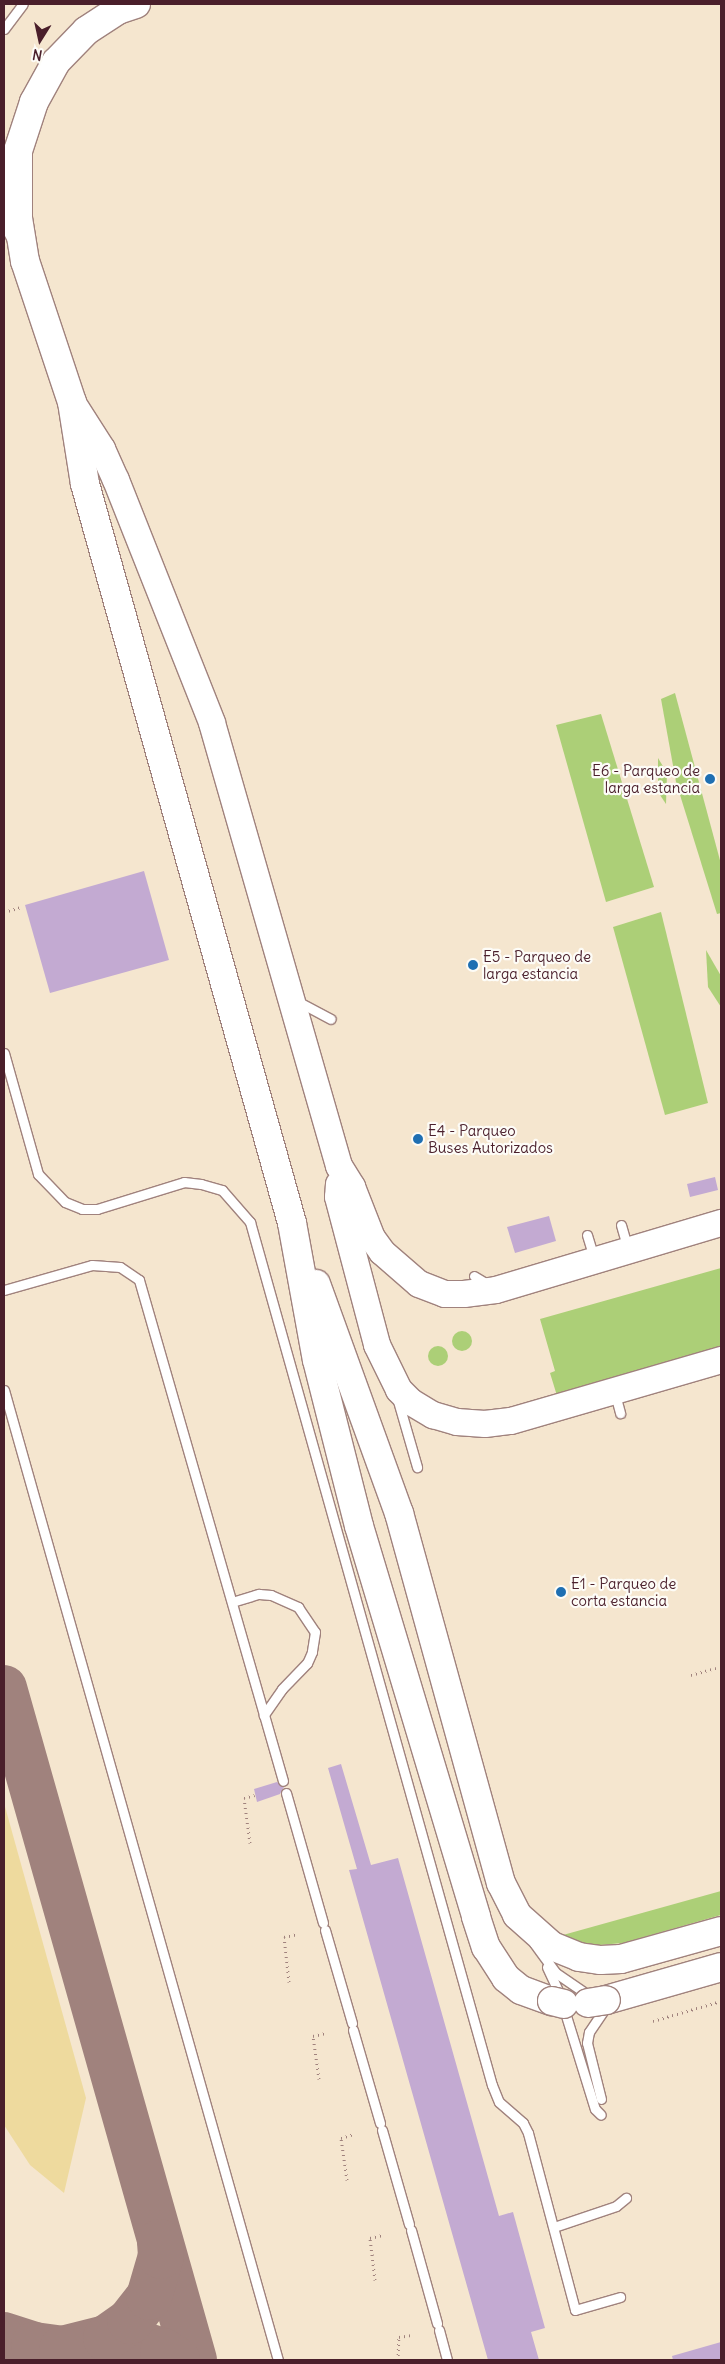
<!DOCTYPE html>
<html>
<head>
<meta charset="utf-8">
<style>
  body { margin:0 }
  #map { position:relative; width:725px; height:2364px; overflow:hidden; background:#f5e6cf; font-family:Delius,sans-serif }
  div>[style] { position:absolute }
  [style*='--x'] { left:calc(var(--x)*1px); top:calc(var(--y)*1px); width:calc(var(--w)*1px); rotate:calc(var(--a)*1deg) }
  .green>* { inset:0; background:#accf77 }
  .round { border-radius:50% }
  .sand>* { inset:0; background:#eeda9e }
  .taxiway>* { height:46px; margin:-23px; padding:0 23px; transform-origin:23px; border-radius:23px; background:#a0827d }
  .building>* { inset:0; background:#c3aad2 }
  .path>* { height:3px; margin-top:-1.5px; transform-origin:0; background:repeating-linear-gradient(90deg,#a0827d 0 1px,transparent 0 5px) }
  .roads { filter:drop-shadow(1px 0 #a0827d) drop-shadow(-1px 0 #a0827d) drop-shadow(0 1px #a0827d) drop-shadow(0 -1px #a0827d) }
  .lane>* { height:9px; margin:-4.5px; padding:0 4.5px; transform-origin:4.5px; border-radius:4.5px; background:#fff }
  .secondary>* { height:26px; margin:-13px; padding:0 13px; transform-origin:13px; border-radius:13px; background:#fff }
  .primary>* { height:28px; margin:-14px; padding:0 14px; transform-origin:14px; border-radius:14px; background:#fff }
  .bridges { filter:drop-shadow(1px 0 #a0827d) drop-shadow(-1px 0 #a0827d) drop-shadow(0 1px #a0827d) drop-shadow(0 -1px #a0827d) }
  .primary-bridge>* { height:28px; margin:-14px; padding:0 14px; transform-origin:14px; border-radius:14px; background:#fff }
  .dots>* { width:14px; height:14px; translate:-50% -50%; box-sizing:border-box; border:2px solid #fdfcf7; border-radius:50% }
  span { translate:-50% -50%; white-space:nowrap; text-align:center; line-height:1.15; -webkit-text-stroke:4.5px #fdfcf7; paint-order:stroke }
  .poi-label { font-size:15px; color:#4a1f2b }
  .right { translate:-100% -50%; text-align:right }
  .left { translate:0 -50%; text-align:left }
  .frame { position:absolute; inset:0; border:5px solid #4a1f2b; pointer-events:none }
  .north { position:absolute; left:15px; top:15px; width:50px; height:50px; -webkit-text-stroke:4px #fdfcf7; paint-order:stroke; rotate:190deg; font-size:14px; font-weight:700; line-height:20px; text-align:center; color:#4a1f2b }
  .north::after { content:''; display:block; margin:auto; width:18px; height:22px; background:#4a1f2b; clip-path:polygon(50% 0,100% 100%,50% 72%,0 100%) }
</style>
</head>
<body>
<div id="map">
  <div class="green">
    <div style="clip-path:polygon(675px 693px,721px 864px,721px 913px,717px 914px,676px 782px,661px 699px)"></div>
    <div style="clip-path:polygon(601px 714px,654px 887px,606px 902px,556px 725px)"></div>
    <div style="clip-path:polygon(658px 758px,667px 773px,666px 804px,658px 792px)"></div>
    <div style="clip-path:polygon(661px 912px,708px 1103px,665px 1115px,613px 927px)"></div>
    <div style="clip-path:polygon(706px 950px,721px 976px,721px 1007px,708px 987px)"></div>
    <div style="clip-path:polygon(721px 1268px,721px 1351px,558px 1399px,550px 1373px,555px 1371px,540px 1319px)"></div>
    <div class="round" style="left:452px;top:1331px;width:20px;height:20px"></div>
    <div class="round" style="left:428px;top:1346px;width:20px;height:20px"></div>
    <div style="clip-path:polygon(721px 1891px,721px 1915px,623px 1943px,588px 1946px,562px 1941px,563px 1935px)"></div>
  </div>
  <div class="sand">
    <div style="clip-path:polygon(4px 1803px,86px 2098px,64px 2193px,30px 2165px,4px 2125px)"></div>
  </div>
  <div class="taxiway">
    <div style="--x:4;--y:1688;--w:698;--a:74.21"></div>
    <div style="--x:4;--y:2335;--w:32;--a:18"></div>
    <div style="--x:34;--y:2345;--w:28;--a:8"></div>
    <div style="--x:62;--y:2349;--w:45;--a:-14"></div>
    <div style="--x:106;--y:2338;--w:20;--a:3"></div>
    <div style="--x:126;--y:2339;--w:39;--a:18"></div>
    <div style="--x:163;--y:2351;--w:17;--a:33"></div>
    <div style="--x:106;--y:2338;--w:29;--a:-35"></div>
    <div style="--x:130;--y:2321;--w:31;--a:-52"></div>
    <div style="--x:149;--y:2297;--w:43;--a:-73.7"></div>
    <div style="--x:161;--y:2256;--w:14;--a:-94"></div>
  </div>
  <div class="building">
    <div style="clip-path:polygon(144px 871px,169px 960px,50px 993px,25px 905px)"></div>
    <div style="clip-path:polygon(715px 1177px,718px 1190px,690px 1197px,687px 1184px)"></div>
    <div style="clip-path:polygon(549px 1216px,556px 1241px,515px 1253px,507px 1227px)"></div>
    <div style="clip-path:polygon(341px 1764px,371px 1865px,398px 1858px,499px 2216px,513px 2212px,545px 2328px,531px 2332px,539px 2360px,488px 2360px,349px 1870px,357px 1869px,328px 1768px)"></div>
    <div style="clip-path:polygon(277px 1782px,284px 1787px,280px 1794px,257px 1802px,254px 1789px)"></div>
    <div style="clip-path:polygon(721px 2342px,721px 2360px,673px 2360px,672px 2356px)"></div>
  </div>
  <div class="path">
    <div style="--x:4;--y:912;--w:18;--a:-16"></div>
    <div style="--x:691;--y:1675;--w:26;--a:-16"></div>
    <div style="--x:250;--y:1843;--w:45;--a:-97.6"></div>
    <div style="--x:244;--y:1798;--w:11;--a:-15"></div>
    <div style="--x:289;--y:1982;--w:45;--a:-96.3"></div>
    <div style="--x:284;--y:1937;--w:14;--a:-12"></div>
    <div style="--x:653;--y:2021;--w:71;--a:-16.4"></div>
    <div style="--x:319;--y:2079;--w:43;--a:-97.9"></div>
    <div style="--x:313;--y:2036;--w:13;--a:-13"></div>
    <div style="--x:347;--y:2180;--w:42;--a:-98.1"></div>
    <div style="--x:341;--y:2138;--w:14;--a:-17"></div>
    <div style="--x:375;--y:2280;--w:42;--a:-96.8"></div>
    <div style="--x:370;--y:2238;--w:13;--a:-13"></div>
    <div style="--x:398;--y:2360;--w:23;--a:-88"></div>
    <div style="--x:399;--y:2337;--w:12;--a:-9"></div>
  </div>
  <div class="roads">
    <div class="lane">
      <div style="--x:4;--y:29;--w:31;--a:-53"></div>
      <div style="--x:4;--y:225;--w:17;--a:62"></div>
      <div style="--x:297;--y:1001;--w:38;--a:28"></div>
      <div style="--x:4;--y:1053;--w:126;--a:74.3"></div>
      <div style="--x:38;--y:1174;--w:39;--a:46"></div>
      <div style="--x:65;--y:1202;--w:18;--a:22"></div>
      <div style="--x:82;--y:1209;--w:15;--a:0"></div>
      <div style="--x:97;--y:1209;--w:91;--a:-17.2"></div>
      <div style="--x:184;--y:1182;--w:17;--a:7"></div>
      <div style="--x:201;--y:1184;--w:22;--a:16"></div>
      <div style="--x:222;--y:1190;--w:43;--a:48.8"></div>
      <div style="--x:250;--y:1222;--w:896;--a:74.34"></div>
      <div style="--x:492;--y:2085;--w:18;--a:68"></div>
      <div style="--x:499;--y:2102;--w:32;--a:41"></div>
      <div style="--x:523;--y:2123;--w:11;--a:63"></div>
      <div style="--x:528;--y:2133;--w:183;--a:75.1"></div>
      <div style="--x:575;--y:2310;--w:47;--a:-16.1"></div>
      <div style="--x:621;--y:1225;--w:25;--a:74"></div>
      <div style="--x:587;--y:1235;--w:24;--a:73"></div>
      <div style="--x:474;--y:1276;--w:17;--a:31"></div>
      <div style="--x:4;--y:1290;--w:91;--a:-15.9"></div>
      <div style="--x:92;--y:1265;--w:28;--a:4"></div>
      <div style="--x:120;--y:1267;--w:23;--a:34"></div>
      <div style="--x:139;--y:1280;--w:521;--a:73.96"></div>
      <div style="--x:4;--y:1390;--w:1008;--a:74.23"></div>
      <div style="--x:615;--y:1394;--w:20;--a:75"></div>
      <div style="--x:398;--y:1401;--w:69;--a:73.9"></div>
      <div style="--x:232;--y:1602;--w:28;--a:-17"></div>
      <div style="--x:259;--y:1594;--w:12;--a:5"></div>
      <div style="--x:271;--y:1595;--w:30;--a:24"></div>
      <div style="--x:298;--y:1607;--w:30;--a:56"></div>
      <div style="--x:315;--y:1632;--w:20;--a:99"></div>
      <div style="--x:312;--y:1652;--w:12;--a:114"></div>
      <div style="--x:307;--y:1663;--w:36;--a:134"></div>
      <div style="--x:282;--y:1689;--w:32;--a:125"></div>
      <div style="--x:286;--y:1793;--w:135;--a:74.1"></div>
      <div style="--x:325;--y:1930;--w:97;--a:73.8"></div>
      <div style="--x:534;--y:1943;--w:37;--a:54"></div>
      <div style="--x:556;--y:1973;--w:42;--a:34.4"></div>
      <div style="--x:547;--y:1967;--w:29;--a:65"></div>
      <div style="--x:559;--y:1993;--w:121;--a:72.8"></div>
      <div style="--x:595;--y:2109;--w:8;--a:45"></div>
      <div style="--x:353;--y:2030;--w:97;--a:73.8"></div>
      <div style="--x:601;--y:2099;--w:58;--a:-104"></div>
      <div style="--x:587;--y:2043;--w:11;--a:-80"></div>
      <div style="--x:589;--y:2032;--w:30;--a:-56"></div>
      <div style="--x:382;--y:2130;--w:98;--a:74"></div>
      <div style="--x:554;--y:2227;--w:65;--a:-18.7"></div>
      <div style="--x:616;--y:2206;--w:13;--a:-39"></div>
      <div style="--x:411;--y:2230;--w:97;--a:74.4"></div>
      <div style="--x:439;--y:2330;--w:31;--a:75"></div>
    </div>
    <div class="secondary">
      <div style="--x:72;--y:402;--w:56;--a:57.4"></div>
      <div style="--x:102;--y:449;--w:34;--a:66"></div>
      <div style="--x:116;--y:480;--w:261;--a:68.4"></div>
      <div style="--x:212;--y:723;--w:461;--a:74"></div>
      <div style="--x:339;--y:1166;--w:25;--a:58"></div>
      <div style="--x:352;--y:1187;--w:55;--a:68.6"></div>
      <div style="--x:372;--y:1238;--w:17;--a:54"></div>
      <div style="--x:382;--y:1252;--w:49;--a:40.9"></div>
      <div style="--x:419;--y:1284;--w:28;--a:21"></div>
      <div style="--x:445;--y:1294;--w:19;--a:0"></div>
      <div style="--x:464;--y:1294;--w:32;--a:-7"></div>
      <div style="--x:496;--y:1290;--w:235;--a:-16.6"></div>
      <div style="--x:339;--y:1184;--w:13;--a:94"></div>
      <div style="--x:338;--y:1197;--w:153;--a:75.2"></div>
      <div style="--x:377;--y:1345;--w:50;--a:63.9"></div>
      <div style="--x:399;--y:1390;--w:17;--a:45"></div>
      <div style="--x:411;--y:1402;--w:26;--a:31"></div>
      <div style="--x:433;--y:1415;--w:25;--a:16"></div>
      <div style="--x:457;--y:1422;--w:28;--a:4"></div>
      <div style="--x:485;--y:1424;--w:26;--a:-7"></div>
      <div style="--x:511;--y:1421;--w:219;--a:-16.2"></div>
    </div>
    <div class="primary">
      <div style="--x:136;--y:4;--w:19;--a:162"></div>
      <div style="--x:118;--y:10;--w:38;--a:147"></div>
      <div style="--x:86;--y:31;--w:43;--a:134.1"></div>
      <div style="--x:56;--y:62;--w:46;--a:118.8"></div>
      <div style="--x:34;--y:102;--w:52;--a:108.1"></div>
      <div style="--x:18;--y:151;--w:67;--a:90"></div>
      <div style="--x:18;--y:218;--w:44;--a:80.8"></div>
      <div style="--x:25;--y:261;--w:149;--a:71.6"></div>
      <div style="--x:72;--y:402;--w:83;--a:81"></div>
      <div style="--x:85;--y:484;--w:767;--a:74.35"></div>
      <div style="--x:292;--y:1223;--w:139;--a:79.7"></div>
      <div style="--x:317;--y:1360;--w:171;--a:75.8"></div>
      <div style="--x:359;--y:1526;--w:408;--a:73.3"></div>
      <div style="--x:476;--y:1917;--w:32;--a:72"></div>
      <div style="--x:486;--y:1947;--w:37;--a:57"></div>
      <div style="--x:506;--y:1978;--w:19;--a:39"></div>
      <div style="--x:521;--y:1990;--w:33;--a:20"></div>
      <div style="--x:316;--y:1284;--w:244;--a:70.1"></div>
      <div style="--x:399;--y:1513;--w:384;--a:74.6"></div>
      <div style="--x:501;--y:1883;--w:36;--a:63"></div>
      <div style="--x:517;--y:1915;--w:47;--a:41.5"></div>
      <div style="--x:552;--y:1946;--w:29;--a:22"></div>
      <div style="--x:579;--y:1957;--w:22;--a:8"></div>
      <div style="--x:601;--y:1960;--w:20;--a:-3"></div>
      <div style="--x:621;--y:1959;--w:104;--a:-15.6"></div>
      <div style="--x:606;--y:2000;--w:120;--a:-16"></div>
    </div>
  </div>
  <div class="bridges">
    <div class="primary-bridge">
      <div style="--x:552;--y:2001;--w:12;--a:14"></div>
      <div style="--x:588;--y:2003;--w:18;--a:-9"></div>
    </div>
  </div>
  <div class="dots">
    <div style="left:710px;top:779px;background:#1f6fb2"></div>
    <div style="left:473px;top:965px;background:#1f6fb2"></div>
    <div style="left:418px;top:1139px;background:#1f6fb2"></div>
    <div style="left:561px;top:1592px;background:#1f6fb2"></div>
  </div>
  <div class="poi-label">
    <span class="right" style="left:700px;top:779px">E6 - Parqueo de<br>larga estancia</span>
    <span class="left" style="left:483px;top:965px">E5 - Parqueo de<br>larga estancia</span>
    <span class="left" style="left:428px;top:1139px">E4 - Parqueo<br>Buses Autorizados</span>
    <span class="left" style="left:571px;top:1592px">E1 - Parqueo de<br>corta estancia</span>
  </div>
  <div class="frame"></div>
  <div class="north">N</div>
</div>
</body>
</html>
